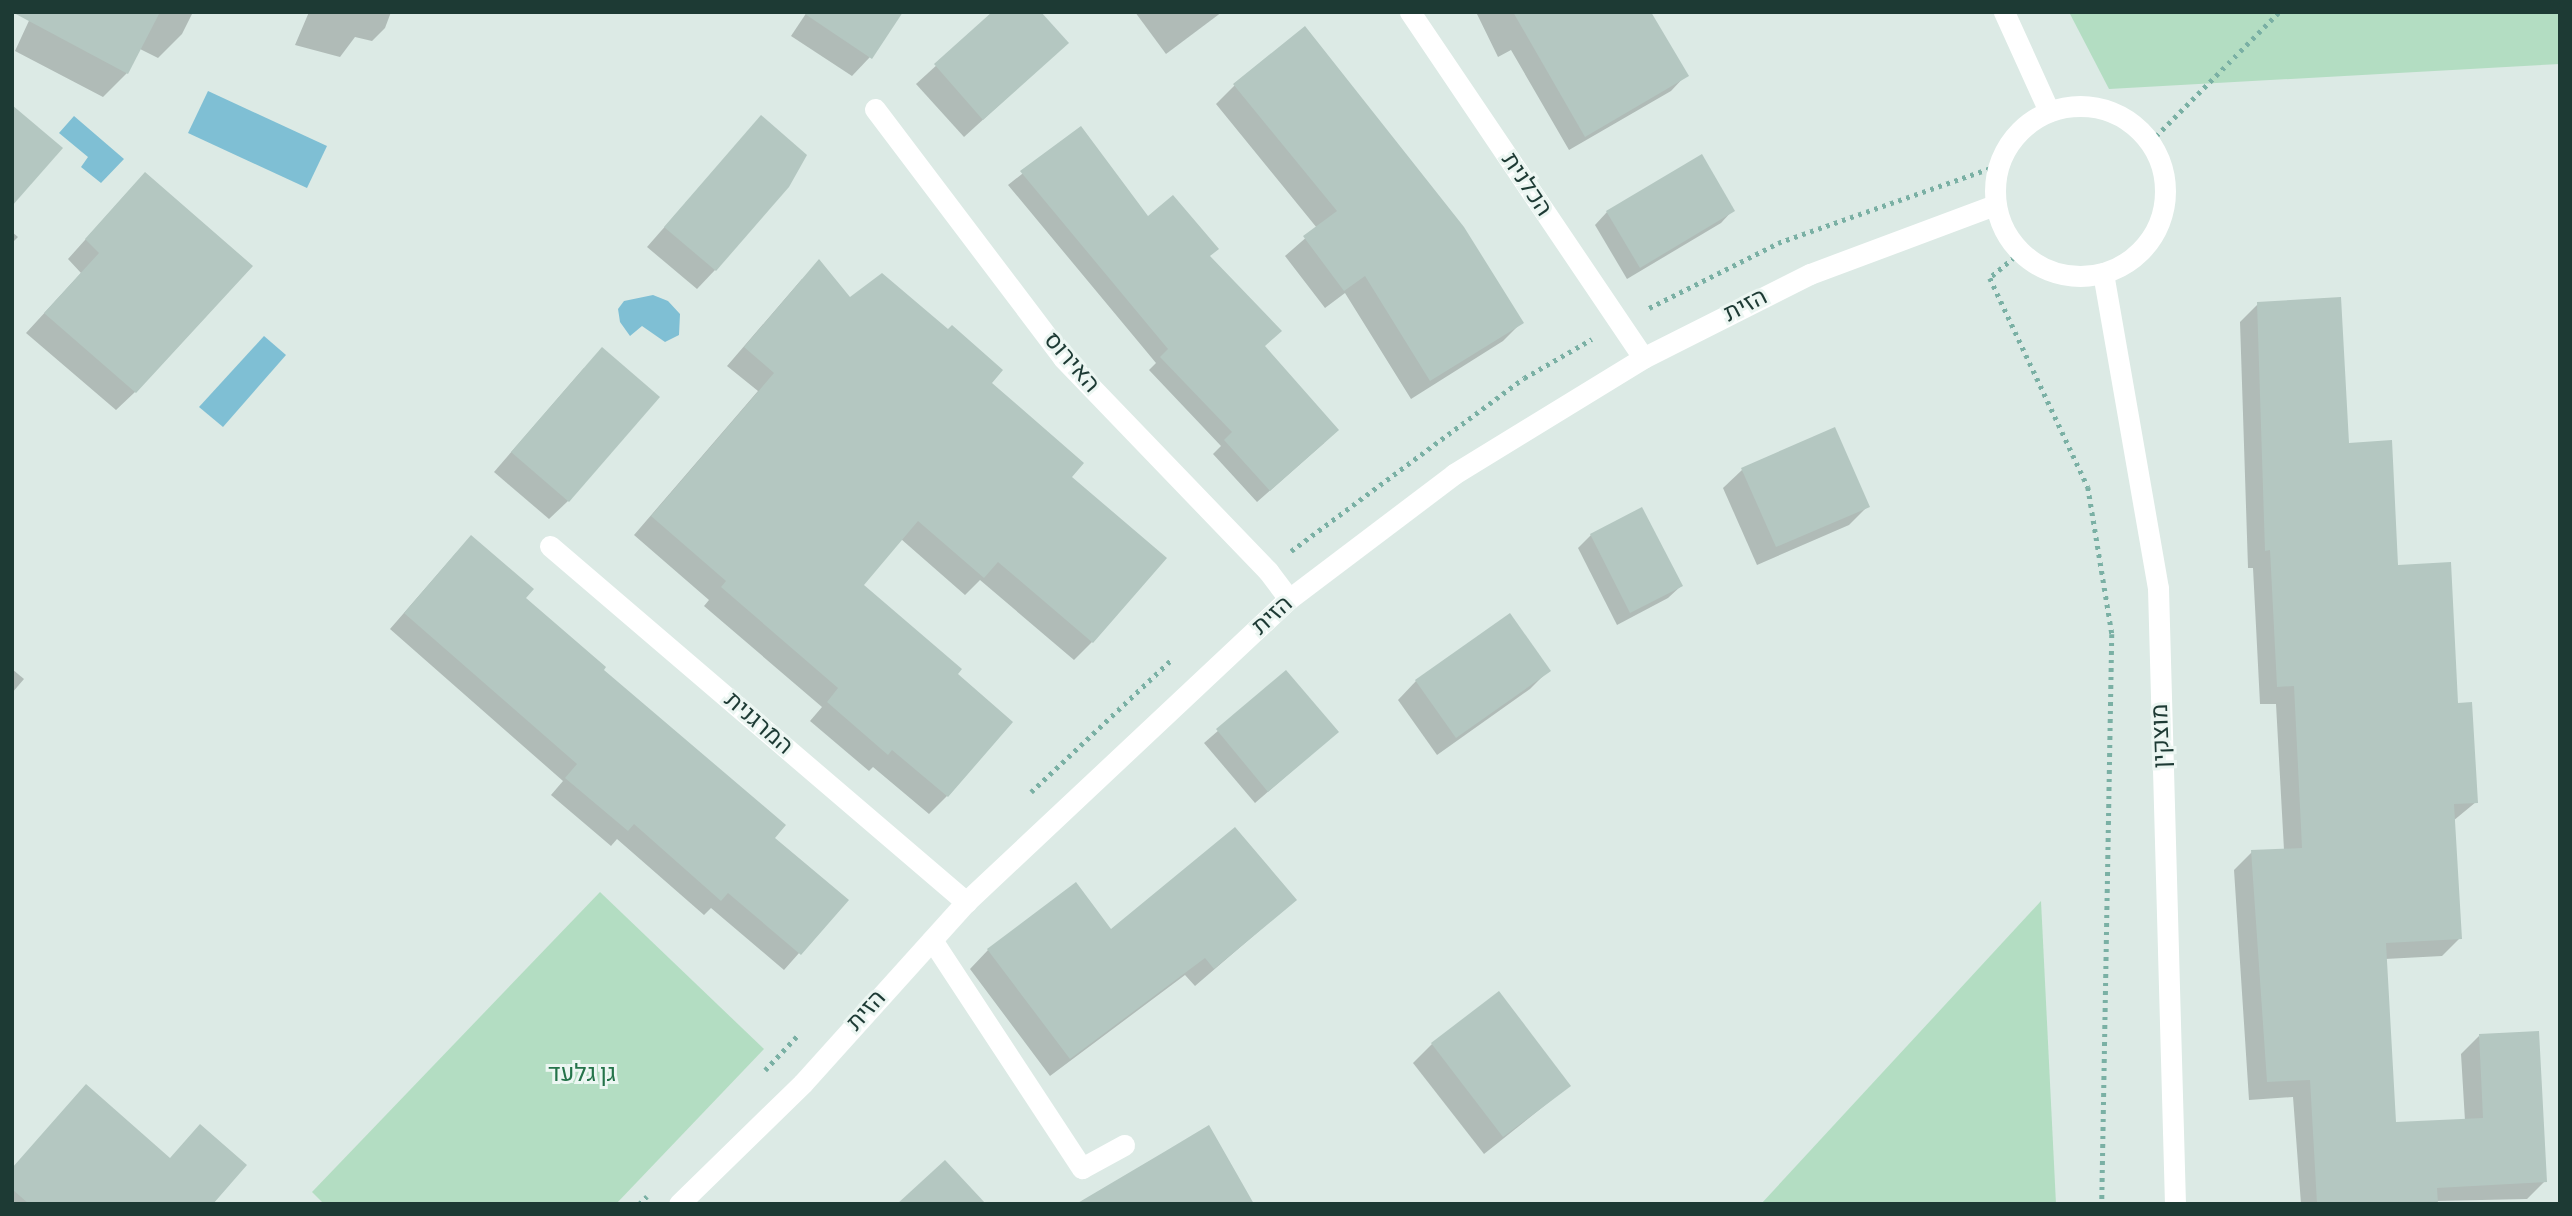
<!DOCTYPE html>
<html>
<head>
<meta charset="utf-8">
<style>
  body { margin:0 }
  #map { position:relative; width:2572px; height:1216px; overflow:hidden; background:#dceae5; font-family:"Alegreya Sans",Heebo,sans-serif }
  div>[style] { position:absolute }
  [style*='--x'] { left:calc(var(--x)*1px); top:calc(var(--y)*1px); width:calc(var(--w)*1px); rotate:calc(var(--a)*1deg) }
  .green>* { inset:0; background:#b3ddc2 }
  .water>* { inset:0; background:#7fbfd4 }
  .shadow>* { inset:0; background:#0003 }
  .building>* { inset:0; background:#b4c7c1 }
  .path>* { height:4.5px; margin-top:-2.25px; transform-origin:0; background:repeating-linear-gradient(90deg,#7ab0a4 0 3.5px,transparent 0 8.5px) }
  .service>* { height:21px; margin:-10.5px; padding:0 10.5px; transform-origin:10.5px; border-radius:10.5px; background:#fff }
  .minor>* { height:21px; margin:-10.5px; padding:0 10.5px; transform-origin:10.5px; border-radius:10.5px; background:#fff }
  .tertiary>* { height:21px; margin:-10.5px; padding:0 10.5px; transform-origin:10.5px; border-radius:10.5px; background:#fff }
  .tertiary>.ring { margin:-10.5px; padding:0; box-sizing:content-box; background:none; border:21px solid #fff; border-radius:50% }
  span { translate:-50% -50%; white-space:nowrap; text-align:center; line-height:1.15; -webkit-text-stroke:6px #ecf6f2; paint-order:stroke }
  .street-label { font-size:24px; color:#1d3a34 }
  .park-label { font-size:24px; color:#25734a }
  .frame { position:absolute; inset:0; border:14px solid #1d3a34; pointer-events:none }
</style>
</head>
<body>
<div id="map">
  <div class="green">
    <div style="clip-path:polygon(2069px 12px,2560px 12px,2560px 64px,2109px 89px)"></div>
    <div style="clip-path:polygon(600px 892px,764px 1049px,616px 1204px,324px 1204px,312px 1192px)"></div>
    <div style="clip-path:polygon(2041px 901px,2056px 1204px,1761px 1204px)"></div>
  </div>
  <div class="water">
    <div style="clip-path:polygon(208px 91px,327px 146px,307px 188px,188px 133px)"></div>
    <div style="clip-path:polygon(74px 116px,124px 159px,101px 183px,81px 167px,88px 157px,59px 133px)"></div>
    <div style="clip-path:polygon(653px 295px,668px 301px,680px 314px,679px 335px,665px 342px,642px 326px,630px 336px,620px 322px,618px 309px,624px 301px)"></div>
    <div style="clip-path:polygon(264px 336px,286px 355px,223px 427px,199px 407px)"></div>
  </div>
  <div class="shadow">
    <div style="clip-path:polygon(33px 12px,193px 12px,182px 34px,158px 58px,140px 49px,127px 73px,103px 97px,15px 51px)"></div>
    <div style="clip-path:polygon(309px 12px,391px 12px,385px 28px,372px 41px,355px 37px,340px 57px,295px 45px)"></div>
    <div style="clip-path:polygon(807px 12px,870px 57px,852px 76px,791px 36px)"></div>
    <div style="clip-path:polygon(995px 12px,1067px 43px,964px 137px,916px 84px)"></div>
    <div style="clip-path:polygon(1135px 12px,1222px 12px,1166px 54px)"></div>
    <div style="clip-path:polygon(1476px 12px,1618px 12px,1686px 75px,1671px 91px,1569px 150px,1511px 50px,1498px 57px)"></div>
    <div style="clip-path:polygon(1235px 85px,1522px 322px,1503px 341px,1411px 399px,1345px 293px,1325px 308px,1285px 256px,1317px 228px,1216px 104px)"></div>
    <div style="clip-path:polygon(761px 117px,715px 270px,697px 289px,647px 247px)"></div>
    <div style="clip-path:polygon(1080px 128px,1148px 218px,1263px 347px,1324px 443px,1257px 502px,1213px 454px,1221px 446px,1149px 370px,1156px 363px,1008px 185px)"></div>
    <div style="clip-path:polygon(127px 193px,135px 392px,116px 410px,26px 333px,81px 273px,68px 259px)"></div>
    <div style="clip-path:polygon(1733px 210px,1721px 223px,1627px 279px,1595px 225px,1607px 212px)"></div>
    <div style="clip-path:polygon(12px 232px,18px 237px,12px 243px)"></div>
    <div style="clip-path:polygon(802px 279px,850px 299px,989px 383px,1069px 477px,1092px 642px,1074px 660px,980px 580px,965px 595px,901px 539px,861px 585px,955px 674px,947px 796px,929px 814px,873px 767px,869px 771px,810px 721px,822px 707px,704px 606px,709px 600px,634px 535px,758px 391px,727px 366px)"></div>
    <div style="clip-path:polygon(2258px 304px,2347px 445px,2457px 705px,2476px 802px,2453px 821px,2460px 938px,2442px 956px,2385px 959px,2394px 1124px,2465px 1121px,2461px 1054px,2479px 1036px,2545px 1181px,2527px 1199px,2301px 1204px,2293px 1097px,2249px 1100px,2234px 870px,2252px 852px,2284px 850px,2276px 704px,2260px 704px,2253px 568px,2248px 568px,2240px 322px)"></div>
    <div style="clip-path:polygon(584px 368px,568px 501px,549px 519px,494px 472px)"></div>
    <div style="clip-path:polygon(1742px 470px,1868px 506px,1849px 525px,1757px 565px,1723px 488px)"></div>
    <div style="clip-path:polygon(1591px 535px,1681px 586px,1668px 598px,1617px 625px,1578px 548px)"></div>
    <div style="clip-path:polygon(456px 553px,523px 598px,773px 838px,846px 900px,784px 970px,711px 908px,704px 915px,617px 839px,611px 846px,551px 795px,563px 781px,390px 629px)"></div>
    <div style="clip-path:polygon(12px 669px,24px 679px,12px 693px)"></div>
    <div style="clip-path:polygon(1549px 670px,1530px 689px,1437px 755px,1398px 700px,1416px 681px)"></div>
    <div style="clip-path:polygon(1286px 672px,1337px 732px,1255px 803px,1204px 743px)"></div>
    <div style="clip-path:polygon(1295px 900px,1195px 986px,1185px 975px,1050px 1076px,970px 969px,988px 950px)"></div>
    <div style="clip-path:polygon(1432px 1044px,1569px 1086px,1484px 1154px,1413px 1063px)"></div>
    <div style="clip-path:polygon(169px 1159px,210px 1204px,12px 1204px,12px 1169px)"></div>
  </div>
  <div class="building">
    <div style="clip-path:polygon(12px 12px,160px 12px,128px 74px)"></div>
    <div style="clip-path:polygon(802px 12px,903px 12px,872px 59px)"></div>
    <div style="clip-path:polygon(992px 12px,1041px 12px,1069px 43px,983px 120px,934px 64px)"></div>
    <div style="clip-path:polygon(1513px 12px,1651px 12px,1689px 76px,1585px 137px)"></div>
    <div style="clip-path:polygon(1305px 26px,1464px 227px,1524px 323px,1430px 381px,1365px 276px,1344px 291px,1303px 236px,1337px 211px,1233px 84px)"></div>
    <div style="clip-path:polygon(12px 105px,63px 148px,12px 206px)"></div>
    <div style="clip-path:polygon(761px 115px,807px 155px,789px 187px,716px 271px,664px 227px)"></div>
    <div style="clip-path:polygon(1081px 126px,1148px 216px,1173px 195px,1219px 249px,1210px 256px,1282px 331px,1265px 346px,1339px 430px,1270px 491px,1224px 440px,1232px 432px,1160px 357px,1168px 349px,1020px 171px)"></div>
    <div style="clip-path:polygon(1702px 154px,1735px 211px,1640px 268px,1606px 211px)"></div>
    <div style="clip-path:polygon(145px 172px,253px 266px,136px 393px,44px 313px,99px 253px,85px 239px)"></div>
    <div style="clip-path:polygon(819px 259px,850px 297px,882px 273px,948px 329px,952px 325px,1003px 370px,992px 383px,1084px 463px,1072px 477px,1167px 558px,1093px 643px,998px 562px,984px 578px,918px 521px,864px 585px,962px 669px,958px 674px,1013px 722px,948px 797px,892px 750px,888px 755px,827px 702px,838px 688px,721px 587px,726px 581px,651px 516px,774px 373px,744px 347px)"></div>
    <div style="clip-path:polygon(2341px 297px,2349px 443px,2392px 440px,2398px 565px,2451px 562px,2458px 703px,2472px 702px,2478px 803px,2454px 804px,2462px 939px,2386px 943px,2396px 1122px,2483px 1118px,2479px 1034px,2539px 1031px,2547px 1182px,2437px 1188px,2438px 1204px,2317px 1204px,2310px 1080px,2267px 1082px,2251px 850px,2302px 848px,2294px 686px,2277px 687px,2270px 550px,2265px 551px,2257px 302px)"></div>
    <div style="clip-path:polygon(602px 347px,660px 397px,569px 502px,511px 452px)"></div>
    <div style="clip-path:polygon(1835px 427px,1870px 507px,1776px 547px,1741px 468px)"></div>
    <div style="clip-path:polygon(1642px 507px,1683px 586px,1630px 613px,1590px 534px)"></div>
    <div style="clip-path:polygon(471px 535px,534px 589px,526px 598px,606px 667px,604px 670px,786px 825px,775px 838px,849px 900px,801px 955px,728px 893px,721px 901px,634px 824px,628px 831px,565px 778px,577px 764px,404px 613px)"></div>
    <div style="clip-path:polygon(1510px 613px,1551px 671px,1456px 738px,1415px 680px)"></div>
    <div style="clip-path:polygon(1286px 670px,1339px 732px,1268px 792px,1216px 729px)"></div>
    <div style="clip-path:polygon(1235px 827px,1297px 900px,1214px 969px,1205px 958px,1070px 1059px,987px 949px,1076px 882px,1111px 929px)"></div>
    <div style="clip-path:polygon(1499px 991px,1571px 1086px,1503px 1137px,1431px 1043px)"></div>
    <div style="clip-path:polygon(86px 1084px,170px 1158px,200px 1124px,247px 1165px,213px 1204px,29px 1204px,12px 1189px,12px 1168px)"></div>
    <div style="clip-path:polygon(1209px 1125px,1254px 1204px,1076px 1204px,1164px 1152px)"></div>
    <div style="clip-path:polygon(945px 1160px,986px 1204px,897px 1204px)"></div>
  </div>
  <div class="path">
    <div style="--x:2150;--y:142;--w:183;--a:-45.2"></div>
    <div style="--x:2021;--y:252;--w:40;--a:140"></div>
    <div style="--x:1990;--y:278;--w:231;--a:64.9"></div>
    <div style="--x:2088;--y:487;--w:149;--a:80.7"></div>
    <div style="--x:2112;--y:634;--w:570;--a:91.01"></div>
    <div style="--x:1649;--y:308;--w:144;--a:-26.7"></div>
    <div style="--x:1778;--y:243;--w:232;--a:-19.4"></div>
    <div style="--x:1291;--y:551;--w:290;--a:-36.6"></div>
    <div style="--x:1524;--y:378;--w:78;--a:-29.8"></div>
    <div style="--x:1031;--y:792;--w:191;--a:-43.3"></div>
    <div style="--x:765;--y:1070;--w:48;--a:-46.7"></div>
    <div style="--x:639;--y:1204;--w:11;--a:-45"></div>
  </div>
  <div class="service">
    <div style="--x:932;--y:940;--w:273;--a:56.7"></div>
    <div style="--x:1082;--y:1168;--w:48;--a:-28.7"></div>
  </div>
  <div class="minor">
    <div style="--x:1410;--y:12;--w:417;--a:56"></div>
    <div style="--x:875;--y:109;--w:312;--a:52.9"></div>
    <div style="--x:1063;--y:358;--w:296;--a:46.1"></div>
    <div style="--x:1268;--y:571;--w:35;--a:53"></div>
    <div style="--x:550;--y:546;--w:548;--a:40.56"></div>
  </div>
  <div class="tertiary">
    <div style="--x:2004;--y:12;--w:109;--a:65.6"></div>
    <div class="ring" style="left:1995px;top:106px;width:149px;height:149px"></div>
    <div style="--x:2103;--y:273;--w:320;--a:80.1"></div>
    <div style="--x:2158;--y:588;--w:616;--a:88.42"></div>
    <div style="--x:679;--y:1204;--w:173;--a:-44.3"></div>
    <div style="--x:803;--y:1083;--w:244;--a:-48"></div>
    <div style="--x:966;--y:902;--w:443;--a:-43.2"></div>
    <div style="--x:1289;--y:599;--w:207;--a:-37.1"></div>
    <div style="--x:1454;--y:474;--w:222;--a:-31.5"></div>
    <div style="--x:1643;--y:358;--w:187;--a:-26.7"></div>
    <div style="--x:1810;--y:274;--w:197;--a:-20.5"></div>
  </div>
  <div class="street-label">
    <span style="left:1526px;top:185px;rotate:56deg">הכלנית</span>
    <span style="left:1746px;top:306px;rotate:-27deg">הזית</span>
    <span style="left:1071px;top:363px;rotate:49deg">האירוס</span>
    <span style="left:1273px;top:616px;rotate:-42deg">הזית</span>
    <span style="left:758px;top:724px;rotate:41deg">המרגנית</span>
    <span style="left:2162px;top:736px;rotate:-92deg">מוצקין</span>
    <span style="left:867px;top:1011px;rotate:-48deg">הזית</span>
  </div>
  <div class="park-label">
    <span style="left:582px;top:1075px">גן גלעד</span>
  </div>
  <div class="frame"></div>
</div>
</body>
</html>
